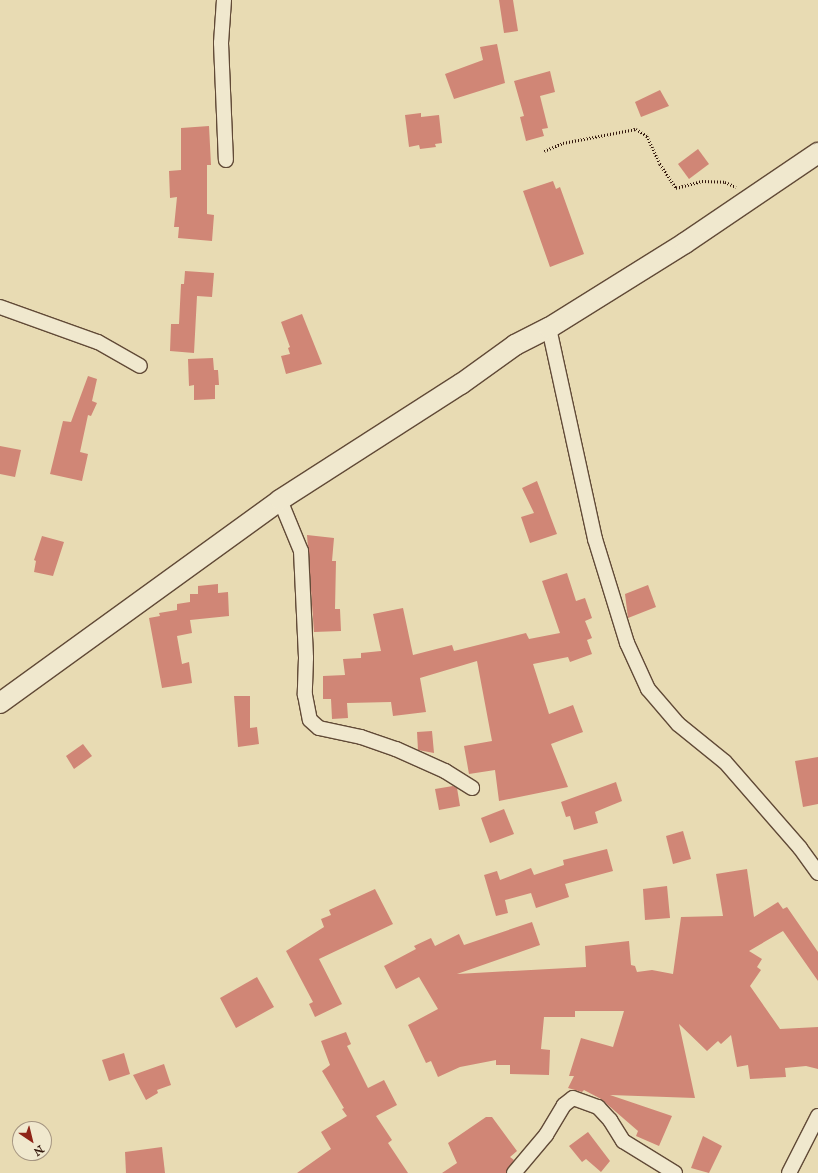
<!DOCTYPE html>
<html>
<head>
<meta charset="utf-8">
<style>
  body { margin:0 }
  #map { position:relative; width:818px; height:1173px; overflow:hidden; background:#e8dbb3; font-family:"IM FELL English",serif }
  div>[style] { position:absolute }
  [style*='--x'] { left:calc(var(--x)*1px); top:calc(var(--y)*1px); width:calc(var(--w)*1px); rotate:calc(var(--a)*1deg) }
  .building>* { inset:0; background:#d08676 }
  .path>* { height:2.5px; margin-top:-1.25px; transform-origin:0; background:repeating-linear-gradient(90deg,#34190e 0 1px,transparent 0 3px) }
  .roads { filter:drop-shadow(1px 0 #614a37) drop-shadow(-1px 0 #614a37) drop-shadow(0 1px #614a37) drop-shadow(0 -1px #614a37) }
  .street>* { height:14px; margin:-7px; padding:0 7px; transform-origin:7px; border-radius:7px; background:#f0e8ce }
  .secondary>* { height:20px; margin:-10px; padding:0 10px; transform-origin:10px; border-radius:10px; background:#f0e8ce }
  span { translate:-50% -50%; white-space:nowrap; text-align:center; line-height:1.15; -webkit-text-stroke:3px #f0e8ce; paint-order:stroke }
  .north { position:absolute; left:12px; top:1121px; width:40px; height:40px; box-sizing:border-box; background:#f0e8ce; border:1px solid #a59581; border-radius:50%; rotate:145deg; font-size:11px; font-weight:700; line-height:16px; text-align:center; color:#34190e }
  .north::after { content:''; display:block; margin:auto; width:14px; height:18px; background:#8f2418; clip-path:polygon(50% 0,100% 100%,50% 72%,0 100%) }
</style>
</head>
<body>
<div id="map">
  <div class="building">
    <div style="clip-path:polygon(499px 0,513px 0,518px 31px,504px 33px)"></div>
    <div style="clip-path:polygon(497px 44px,505px 83px,454px 99px,445px 74px,483px 60px,480px 47px)"></div>
    <div style="clip-path:polygon(550px 71px,555px 92px,540px 96px,548px 128px,542px 129px,544px 136px,526px 141px,520px 117px,524px 116px,514px 81px)"></div>
    <div style="clip-path:polygon(660px 90px,669px 106px,641px 117px,635px 102px)"></div>
    <div style="clip-path:polygon(421px 113px,421px 117px,439px 115px,442px 143px,435px 144px,436px 147px,420px 149px,419px 145px,409px 147px,405px 115px)"></div>
    <div style="clip-path:polygon(209px 126px,211px 165px,207px 165px,207px 214px,214px 215px,212px 241px,178px 238px,179px 227px,174px 227px,177px 197px,170px 198px,169px 171px,181px 170px,181px 128px)"></div>
    <div style="clip-path:polygon(698px 149px,709px 164px,689px 179px,678px 164px)"></div>
    <div style="clip-path:polygon(553px 181px,556px 189px,560px 187px,584px 254px,550px 267px,523px 191px)"></div>
    <div style="clip-path:polygon(185px 271px,214px 273px,212px 297px,197px 296px,194px 353px,170px 351px,171px 324px,179px 324px,181px 284px,184px 284px)"></div>
    <div style="clip-path:polygon(302px 314px,322px 364px,286px 374px,281px 356px,290px 354px,288px 348px,290px 347px,281px 322px)"></div>
    <div style="clip-path:polygon(213px 358px,214px 370px,218px 370px,219px 385px,215px 385px,215px 399px,194px 400px,194px 385px,189px 386px,188px 359px)"></div>
    <div style="clip-path:polygon(88px 376px,97px 379px,92px 401px,97px 403px,91px 416px,88px 415px,80px 452px,88px 454px,82px 481px,50px 474px,63px 421px,71px 422px)"></div>
    <div style="clip-path:polygon(0 446px,21px 450px,15px 477px,0 474px)"></div>
    <div style="clip-path:polygon(537px 481px,557px 534px,530px 543px,521px 517px,534px 513px,522px 488px)"></div>
    <div style="clip-path:polygon(307px 535px,334px 538px,332px 561px,336px 561px,335px 609px,340px 609px,341px 631px,314px 632px)"></div>
    <div style="clip-path:polygon(42px 536px,64px 542px,53px 576px,34px 572px,36px 561px,34px 560px)"></div>
    <div style="clip-path:polygon(567px 573px,576px 601px,585px 598px,592px 618px,585px 621px,592px 638px,587px 640px,592px 654px,570px 662px,568px 657px,533px 664px,549px 714px,573px 705px,583px 732px,551px 744px,568px 787px,499px 801px,495px 770px,469px 774px,464px 746px,492px 741px,477px 661px,420px 678px,426px 712px,393px 716px,391px 702px,347px 703px,348px 718px,332px 719px,331px 699px,323px 699px,323px 676px,345px 675px,343px 659px,361px 658px,361px 653px,381px 651px,373px 614px,403px 608px,413px 655px,452px 645px,454px 651px,526px 633px,529px 639px,560px 633px,542px 581px)"></div>
    <div style="clip-path:polygon(218px 584px,218px 593px,228px 592px,229px 616px,190px 620px,192px 633px,177px 636px,182px 664px,189px 662px,192px 683px,162px 688px,149px 618px,160px 616px,159px 613px,177px 610px,177px 604px,190px 602px,190px 594px,198px 594px,198px 586px)"></div>
    <div style="clip-path:polygon(648px 585px,656px 607px,628px 618px,625px 594px)"></div>
    <div style="clip-path:polygon(234px 696px,250px 696px,250px 728px,257px 727px,259px 744px,238px 747px)"></div>
    <div style="clip-path:polygon(432px 731px,434px 753px,418px 750px,417px 732px)"></div>
    <div style="clip-path:polygon(83px 744px,92px 756px,74px 769px,66px 756px)"></div>
    <div style="clip-path:polygon(818px 757px,818px 804px,803px 807px,795px 761px)"></div>
    <div style="clip-path:polygon(616px 782px,622px 801px,595px 812px,598px 823px,574px 830px,570px 816px,566px 817px,561px 802px)"></div>
    <div style="clip-path:polygon(453px 786px,457px 788px,460px 806px,439px 810px,435px 789px)"></div>
    <div style="clip-path:polygon(504px 809px,514px 834px,490px 843px,481px 818px)"></div>
    <div style="clip-path:polygon(683px 831px,691px 859px,673px 864px,666px 836px)"></div>
    <div style="clip-path:polygon(607px 849px,613px 871px,565px 884px,569px 897px,536px 908px,531px 893px,505px 900px,508px 913px,496px 916px,484px 875px,497px 871px,500px 880px,531px 868px,534px 875px,564px 865px,563px 860px)"></div>
    <div style="clip-path:polygon(747px 869px,754px 917px,778px 902px,783px 909px,787px 907px,818px 952px,818px 981px,783px 931px,749px 951px,762px 959px,757px 967px,761px 970px,750px 986px,780px 1029px,818px 1027px,818px 1069px,806px 1066px,785px 1068px,786px 1077px,750px 1079px,748px 1065px,737px 1067px,731px 1035px,721px 1044px,718px 1041px,707px 1051px,679px 1024px,695px 1098px,610px 1095px,672px 1116px,659px 1146px,636px 1136px,638px 1131px,601px 1099px,584px 1090px,582px 1092px,568px 1088px,574px 1076px,569px 1076px,581px 1038px,613px 1047px,624px 1011px,575px 1011px,575px 1017px,544px 1017px,541px 1049px,550px 1050px,549px 1075px,510px 1074px,510px 1065px,496px 1065px,496px 1060px,460px 1067px,438px 1077px,431px 1061px,426px 1063px,408px 1025px,438px 1009px,419px 977px,396px 989px,384px 966px,416px 949px,414px 946px,431px 938px,435px 946px,459px 934px,464px 945px,532px 922px,540px 945px,457px 974px,586px 967px,585px 946px,629px 941px,631px 965px,635px 966px,637px 972px,652px 970px,673px 974px,681px 917px,723px 916px,716px 874px)"></div>
    <div style="clip-path:polygon(667px 886px,670px 918px,645px 920px,643px 889px)"></div>
    <div style="clip-path:polygon(375px 889px,393px 924px,319px 959px,342px 1004px,315px 1017px,309px 1004px,313px 1002px,286px 951px,324px 927px,321px 919px,331px 915px,329px 910px)"></div>
    <div style="clip-path:polygon(257px 977px,274px 1007px,236px 1028px,220px 998px)"></div>
    <div style="clip-path:polygon(346px 1032px,351px 1044px,347px 1046px,368px 1088px,384px 1080px,397px 1105px,376px 1116px,392px 1140px,388px 1143px,408px 1173px,297px 1173px,331px 1149px,321px 1132px,347px 1116px,342px 1109px,344px 1108px,322px 1071px,330px 1065px,321px 1041px)"></div>
    <div style="clip-path:polygon(124px 1053px,130px 1074px,109px 1081px,102px 1060px)"></div>
    <div style="clip-path:polygon(164px 1064px,171px 1085px,157px 1090px,158px 1093px,146px 1100px,133px 1075px)"></div>
    <div style="clip-path:polygon(486px 1117px,492px 1117px,517px 1151px,510px 1157px,514px 1160px,506px 1173px,442px 1173px,457px 1163px,448px 1143px)"></div>
    <div style="clip-path:polygon(588px 1132px,610px 1161px,601px 1172px,586px 1159px,582px 1162px,569px 1146px)"></div>
    <div style="clip-path:polygon(703px 1136px,722px 1146px,709px 1173px,691px 1168px)"></div>
    <div style="clip-path:polygon(162px 1147px,165px 1173px,126px 1173px,125px 1152px)"></div>
  </div>
  <div class="path">
    <div style="--x:544;--y:151;--w:21;--a:-23"></div>
    <div style="--x:563;--y:143;--w:74;--a:-10.9"></div>
    <div style="--x:636;--y:129;--w:13;--a:32"></div>
    <div style="--x:647;--y:136;--w:31;--a:65"></div>
    <div style="--x:660;--y:164;--w:29;--a:56"></div>
    <div style="--x:676;--y:188;--w:27;--a:-15"></div>
    <div style="--x:702;--y:181;--w:23;--a:2"></div>
    <div style="--x:725;--y:182;--w:12;--a:24"></div>
  </div>
  <div class="roads">
    <div class="street">
      <div style="--x:224;--y:0;--w:43;--a:94"></div>
      <div style="--x:221;--y:43;--w:117;--a:87.6"></div>
      <div style="--x:0;--y:307;--w:104;--a:19.7"></div>
      <div style="--x:98;--y:342;--w:48;--a:29.7"></div>
      <div style="--x:549;--y:328;--w:216;--a:77.7"></div>
      <div style="--x:595;--y:539;--w:109;--a:72.9"></div>
      <div style="--x:627;--y:643;--w:51;--a:65.5"></div>
      <div style="--x:648;--y:689;--w:46;--a:49.4"></div>
      <div style="--x:678;--y:724;--w:60;--a:39"></div>
      <div style="--x:725;--y:762;--w:114;--a:48.9"></div>
      <div style="--x:800;--y:848;--w:31;--a:54"></div>
      <div style="--x:280;--y:500;--w:55;--a:67.6"></div>
      <div style="--x:301;--y:551;--w:107;--a:87.3"></div>
      <div style="--x:306;--y:658;--w:37;--a:92"></div>
      <div style="--x:305;--y:695;--w:25;--a:79"></div>
      <div style="--x:310;--y:720;--w:12;--a:42"></div>
      <div style="--x:319;--y:728;--w:43;--a:12.1"></div>
      <div style="--x:361;--y:737;--w:37;--a:19"></div>
      <div style="--x:396;--y:749;--w:54;--a:24.2"></div>
      <div style="--x:445;--y:771;--w:32;--a:32"></div>
      <div style="--x:514;--y:1173;--w:50;--a:-49.9"></div>
      <div style="--x:546;--y:1135;--w:35;--a:-59"></div>
      <div style="--x:564;--y:1105;--w:11;--a:-38"></div>
      <div style="--x:573;--y:1098;--w:27;--a:20"></div>
      <div style="--x:598;--y:1107;--w:18;--a:47"></div>
      <div style="--x:610;--y:1120;--w:25;--a:58"></div>
      <div style="--x:623;--y:1141;--w:61;--a:31.6"></div>
      <div style="--x:789;--y:1173;--w:64;--a:-63"></div>
    </div>
    <div class="secondary">
      <div style="--x:0;--y:703;--w:346;--a:-35.9"></div>
      <div style="--x:280;--y:500;--w:215;--a:-32.7"></div>
      <div style="--x:461;--y:384;--w:67;--a:-35.8"></div>
      <div style="--x:515;--y:345;--w:38;--a:-27"></div>
      <div style="--x:549;--y:328;--w:160;--a:-32"></div>
      <div style="--x:685;--y:243;--w:161;--a:-34.1"></div>
    </div>
  </div>
  <div class="north">N</div>
</div>
</body>
</html>
